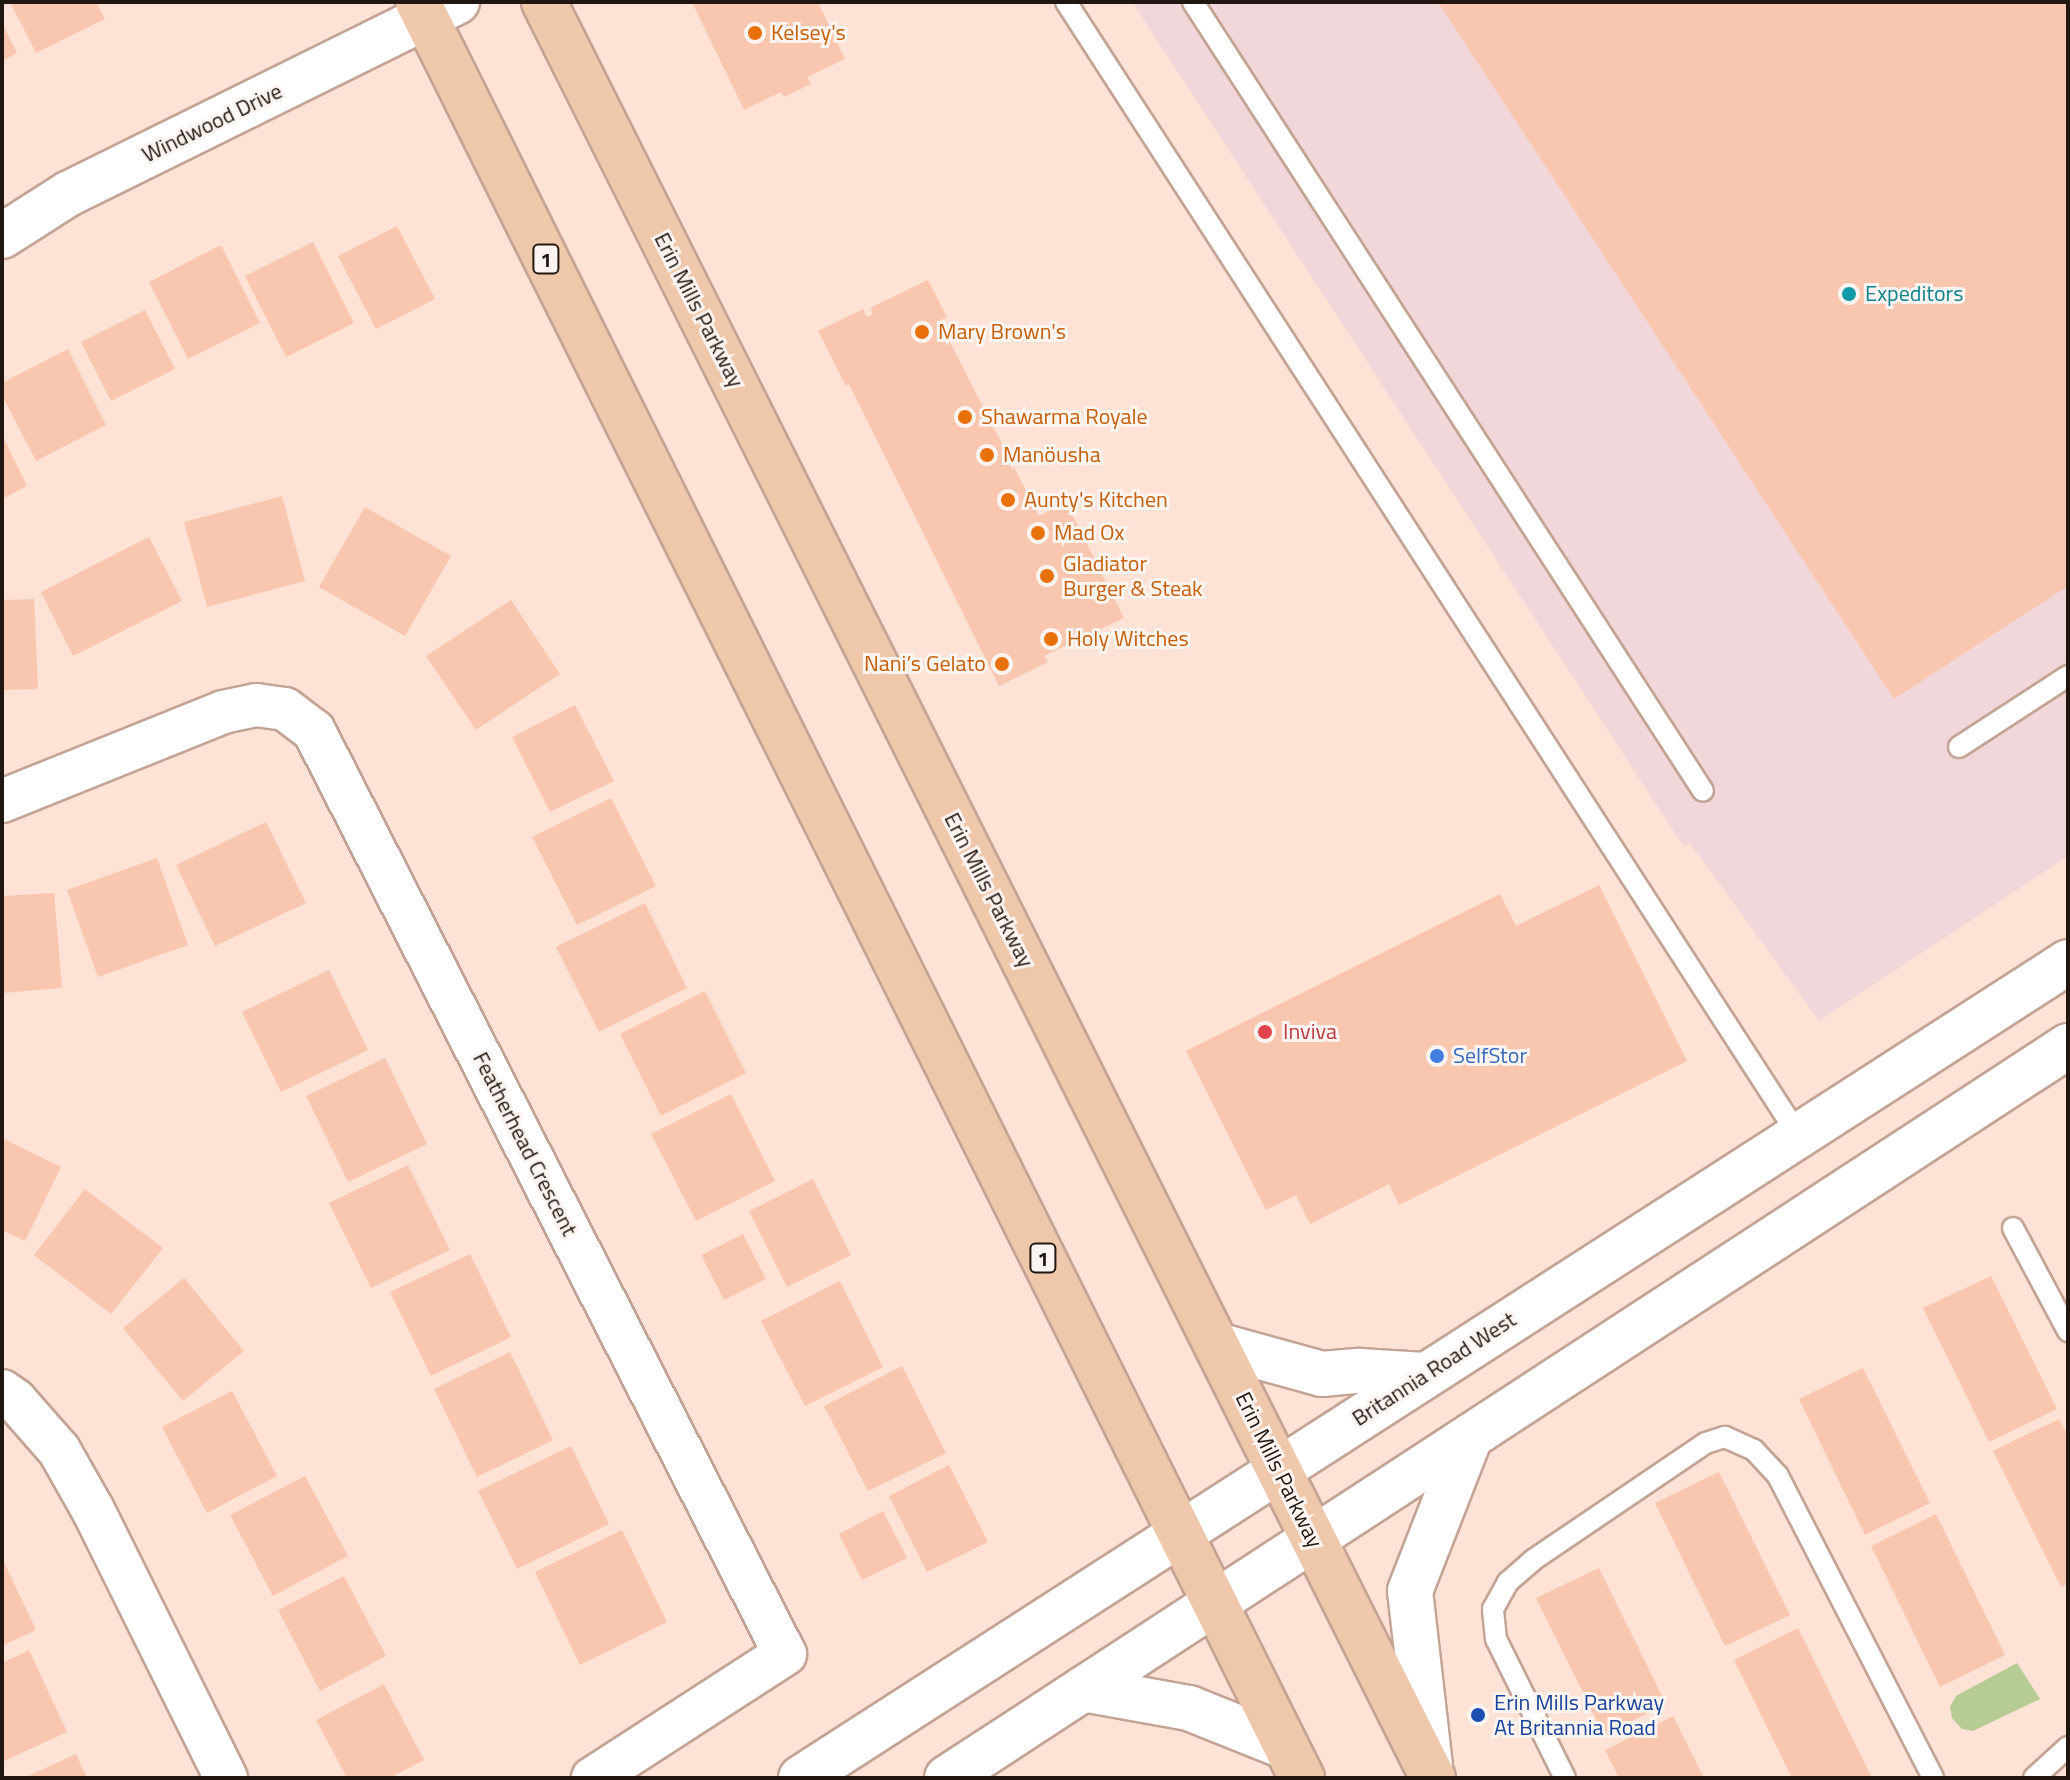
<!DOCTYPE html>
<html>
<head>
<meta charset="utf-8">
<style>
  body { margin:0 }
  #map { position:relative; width:2070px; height:1780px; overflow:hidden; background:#fde2d5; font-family:"Titillium Web",sans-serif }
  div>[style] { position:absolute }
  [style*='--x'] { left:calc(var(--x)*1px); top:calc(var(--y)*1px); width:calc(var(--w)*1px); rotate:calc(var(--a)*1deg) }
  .industrial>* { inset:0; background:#f1d7d9 }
  .green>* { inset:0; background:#b7cb95 }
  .building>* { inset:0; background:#f9c7af }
  .roads { filter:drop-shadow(2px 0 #c3a394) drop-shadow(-2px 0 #c3a394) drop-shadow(0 2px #c3a394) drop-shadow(0 -2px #c3a394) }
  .service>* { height:20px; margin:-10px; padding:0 10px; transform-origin:10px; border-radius:10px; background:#fff }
  .minor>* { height:42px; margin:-21px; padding:0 21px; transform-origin:21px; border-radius:21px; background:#fff }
  .tertiary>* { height:44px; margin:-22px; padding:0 22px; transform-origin:22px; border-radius:22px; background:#fff }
  .secondary>* { height:44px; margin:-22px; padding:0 22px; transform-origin:22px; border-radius:22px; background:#fff }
  .primary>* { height:44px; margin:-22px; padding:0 22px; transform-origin:22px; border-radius:22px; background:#efc7aa }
  .dots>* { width:22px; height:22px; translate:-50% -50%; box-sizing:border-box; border:4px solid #fbf4f0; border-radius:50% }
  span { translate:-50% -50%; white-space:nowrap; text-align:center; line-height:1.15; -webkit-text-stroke:6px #fbf4f0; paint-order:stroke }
  .shield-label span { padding:2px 6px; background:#fbf4f0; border:2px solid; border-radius:6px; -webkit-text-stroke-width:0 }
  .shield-label { font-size:20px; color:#211610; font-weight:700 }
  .food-label { font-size:22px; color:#c56008 }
  .left { translate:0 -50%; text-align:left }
  .right { translate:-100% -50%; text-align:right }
  .street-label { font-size:22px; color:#211610 }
  .culture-label { font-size:22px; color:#0d838f }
  .health-label { font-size:22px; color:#be3a42 }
  .shop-label { font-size:22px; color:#366cbe }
  .transit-label { font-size:22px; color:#164399 }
  .frame { position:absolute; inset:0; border:4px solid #211610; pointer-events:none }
</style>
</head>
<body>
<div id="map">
  <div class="industrial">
    <div style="clip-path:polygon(1132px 2px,2068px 2px,2068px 856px,1819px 1021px,1690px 843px,1684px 847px)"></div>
  </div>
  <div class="green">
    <div style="clip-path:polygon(2017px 1663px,2040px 1699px,1973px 1731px,1962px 1729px,1952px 1718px,1950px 1707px,1956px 1696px)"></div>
  </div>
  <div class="building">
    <div style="clip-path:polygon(10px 2px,96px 2px,105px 19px,36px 53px)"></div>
    <div style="clip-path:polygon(692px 2px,818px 2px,845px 59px,807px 77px,811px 84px,784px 97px,781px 92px,744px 110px)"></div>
    <div style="clip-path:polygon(1438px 2px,2068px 2px,2068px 586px,1894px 699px)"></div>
    <div style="clip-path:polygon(2px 23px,17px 53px,2px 61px)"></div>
    <div style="clip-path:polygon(397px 226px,435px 299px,376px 329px,338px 256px)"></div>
    <div style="clip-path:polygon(313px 242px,354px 323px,286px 357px,245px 276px)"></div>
    <div style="clip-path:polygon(221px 245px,260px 323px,188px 359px,149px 282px)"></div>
    <div style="clip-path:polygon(928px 280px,947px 317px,939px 321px,1039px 516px,1066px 502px,1124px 618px,1044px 656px,1048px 662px,999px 686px,849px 384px,846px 386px,818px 331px,863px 309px,867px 317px,873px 314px,870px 308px)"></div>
    <div style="clip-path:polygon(145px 310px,175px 369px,111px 401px,81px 342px)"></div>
    <div style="clip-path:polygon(68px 349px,106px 425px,36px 461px,2px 395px,2px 383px)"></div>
    <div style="clip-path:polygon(2px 435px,27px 486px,2px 499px)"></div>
    <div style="clip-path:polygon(282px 496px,305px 581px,207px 607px,184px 522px)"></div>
    <div style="clip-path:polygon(365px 507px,451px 556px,405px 636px,319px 587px)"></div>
    <div style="clip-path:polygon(149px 537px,182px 601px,73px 656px,41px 592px)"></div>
    <div style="clip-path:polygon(34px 599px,38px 689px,2px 690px,2px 600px)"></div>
    <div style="clip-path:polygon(511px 600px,560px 674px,476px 730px,426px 656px)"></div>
    <div style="clip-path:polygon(575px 705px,614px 781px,550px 812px,512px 737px)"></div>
    <div style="clip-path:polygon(611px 798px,656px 886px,577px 925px,532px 837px)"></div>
    <div style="clip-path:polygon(266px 822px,306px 903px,215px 946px,176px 865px)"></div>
    <div style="clip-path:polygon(157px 858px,188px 945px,98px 977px,67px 890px)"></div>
    <div style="clip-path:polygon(1599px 885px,1687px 1061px,1399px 1205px,1389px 1184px,1310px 1224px,1296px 1195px,1266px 1210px,1186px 1051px,1500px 894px,1516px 926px)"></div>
    <div style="clip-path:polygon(54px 893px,62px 988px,2px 993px,2px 896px)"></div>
    <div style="clip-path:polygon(645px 903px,687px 988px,599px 1032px,556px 947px)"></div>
    <div style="clip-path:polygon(329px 970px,368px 1050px,281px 1092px,242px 1012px)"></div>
    <div style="clip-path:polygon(705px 991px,746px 1073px,661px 1116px,620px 1034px)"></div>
    <div style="clip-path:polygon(385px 1058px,427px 1144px,348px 1182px,306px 1096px)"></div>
    <div style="clip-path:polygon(731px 1094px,775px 1181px,696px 1221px,651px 1134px)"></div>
    <div style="clip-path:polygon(2px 1138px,61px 1167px,25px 1241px,2px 1230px)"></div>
    <div style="clip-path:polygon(408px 1165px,450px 1250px,371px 1288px,329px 1203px)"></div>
    <div style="clip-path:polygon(813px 1179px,851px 1255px,787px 1287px,749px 1211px)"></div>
    <div style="clip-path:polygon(85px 1189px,163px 1248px,111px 1314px,34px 1255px)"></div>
    <div style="clip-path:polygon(743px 1234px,766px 1279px,724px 1300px,701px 1255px)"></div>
    <div style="clip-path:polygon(470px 1254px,511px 1337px,431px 1376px,390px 1292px)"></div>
    <div style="clip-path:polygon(1991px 1276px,2057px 1409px,1989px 1442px,1923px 1308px)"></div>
    <div style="clip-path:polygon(184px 1278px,244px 1351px,183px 1401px,123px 1328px)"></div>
    <div style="clip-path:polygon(840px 1281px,883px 1367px,805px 1406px,761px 1321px)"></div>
    <div style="clip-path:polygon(510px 1352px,553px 1440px,477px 1477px,434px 1389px)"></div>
    <div style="clip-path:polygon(902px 1366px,946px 1453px,868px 1491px,824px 1406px)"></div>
    <div style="clip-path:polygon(1863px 1368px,1930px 1503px,1865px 1535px,1799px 1399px)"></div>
    <div style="clip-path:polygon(232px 1391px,277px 1476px,207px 1513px,162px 1427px)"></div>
    <div style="clip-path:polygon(2059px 1419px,2068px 1436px,2068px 1583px,2061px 1587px,1993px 1451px)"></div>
    <div style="clip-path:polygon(571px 1446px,609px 1524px,517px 1569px,478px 1491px)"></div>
    <div style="clip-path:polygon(949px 1465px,988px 1542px,927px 1572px,889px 1496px)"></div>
    <div style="clip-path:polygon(1719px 1472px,1790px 1615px,1725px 1646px,1655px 1503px)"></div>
    <div style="clip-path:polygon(305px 1476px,348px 1556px,273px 1596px,230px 1515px)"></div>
    <div style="clip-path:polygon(883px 1511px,907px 1558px,862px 1580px,839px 1534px)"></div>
    <div style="clip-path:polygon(1936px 1514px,2005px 1655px,1940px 1687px,1871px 1546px)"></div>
    <div style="clip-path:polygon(622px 1530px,667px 1622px,580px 1665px,535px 1572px)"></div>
    <div style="clip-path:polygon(2px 1558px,36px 1630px,2px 1646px)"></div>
    <div style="clip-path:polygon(1599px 1568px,1666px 1704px,1604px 1735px,1536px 1598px)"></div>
    <div style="clip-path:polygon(344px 1576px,386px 1656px,320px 1691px,278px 1610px)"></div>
    <div style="clip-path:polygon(1798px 1628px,1872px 1778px,1792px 1778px,1734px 1660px)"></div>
    <div style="clip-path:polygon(29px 1650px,67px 1732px,2px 1762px,2px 1663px)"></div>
    <div style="clip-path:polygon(384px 1684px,424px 1760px,389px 1778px,347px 1778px,316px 1720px)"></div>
    <div style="clip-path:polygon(1673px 1716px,1704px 1778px,1619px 1778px,1605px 1750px)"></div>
    <div style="clip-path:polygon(76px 1754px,87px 1778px,24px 1778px)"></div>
  </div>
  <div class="roads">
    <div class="service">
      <div style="--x:1066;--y:2;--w:1349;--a:57.13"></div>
      <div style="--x:1193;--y:2;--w:939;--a:57.12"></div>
      <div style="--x:1959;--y:747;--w:130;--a:-33.1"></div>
      <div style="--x:2013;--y:1228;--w:117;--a:61.9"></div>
      <div style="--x:1565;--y:1778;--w:155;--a:-116.4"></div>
      <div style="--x:1496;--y:1639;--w:30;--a:-96"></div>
      <div style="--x:1493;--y:1609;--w:31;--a:-61"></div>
      <div style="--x:1508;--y:1582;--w:33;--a:-41"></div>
      <div style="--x:1533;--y:1560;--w:209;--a:-34.1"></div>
      <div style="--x:1706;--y:1443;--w:20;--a:-18"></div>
      <div style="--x:1725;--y:1437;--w:32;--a:24"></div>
      <div style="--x:1754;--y:1450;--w:35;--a:47"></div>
      <div style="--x:1778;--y:1476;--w:339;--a:62.8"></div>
      <div style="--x:2034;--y:1778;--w:46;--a:-42.4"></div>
    </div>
    <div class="minor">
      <div style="--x:2;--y:801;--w:238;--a:-21.9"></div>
      <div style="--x:223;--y:712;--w:34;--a:-12"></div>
      <div style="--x:256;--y:705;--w:29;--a:8"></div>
      <div style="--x:285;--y:709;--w:36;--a:37"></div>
      <div style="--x:314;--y:731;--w:1036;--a:62.97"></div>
      <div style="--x:785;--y:1654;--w:229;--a:147.1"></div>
      <div style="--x:2;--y:1391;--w:16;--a:35"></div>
      <div style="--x:15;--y:1400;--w:67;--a:48.7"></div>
      <div style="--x:59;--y:1450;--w:69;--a:60.5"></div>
      <div style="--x:93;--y:1510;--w:299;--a:63.6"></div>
    </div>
    <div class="tertiary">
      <div style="--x:2;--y:236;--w:78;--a:-32.5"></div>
      <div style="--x:68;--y:194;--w:434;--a:-26.3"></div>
    </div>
    <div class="secondary">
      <div style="--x:1217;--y:1345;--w:109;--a:15.4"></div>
      <div style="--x:1322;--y:1374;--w:38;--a:-5"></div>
      <div style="--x:1360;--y:1371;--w:64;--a:3.6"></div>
      <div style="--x:1083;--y:1689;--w:108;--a:10.2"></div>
      <div style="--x:1189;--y:1708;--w:105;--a:21.9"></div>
      <div style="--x:1430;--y:1766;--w:176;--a:-96.5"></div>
      <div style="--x:1410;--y:1591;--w:165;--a:-68.7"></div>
      <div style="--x:801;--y:1778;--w:1507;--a:-32.78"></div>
      <div style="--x:947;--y:1778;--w:1339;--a:-33.14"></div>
    </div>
    <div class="primary">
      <div style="--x:418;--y:2;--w:1984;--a:63.54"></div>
      <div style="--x:544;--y:2;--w:1986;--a:63.41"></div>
    </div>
  </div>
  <div class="dots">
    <div style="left:755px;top:33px;background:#e8710a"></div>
    <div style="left:1849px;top:294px;background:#0f9aa8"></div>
    <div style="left:922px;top:332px;background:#e8710a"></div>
    <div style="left:965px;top:417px;background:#e8710a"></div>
    <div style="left:987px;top:455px;background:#e8710a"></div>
    <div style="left:1008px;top:500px;background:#e8710a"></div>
    <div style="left:1038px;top:533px;background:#e8710a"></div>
    <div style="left:1047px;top:576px;background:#e8710a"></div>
    <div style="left:1051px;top:639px;background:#e8710a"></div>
    <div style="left:1002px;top:664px;background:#e8710a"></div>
    <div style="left:1265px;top:1032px;background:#e0444e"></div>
    <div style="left:1437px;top:1056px;background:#3f7fe0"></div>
    <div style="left:1478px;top:1715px;background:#1a4fb4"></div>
  </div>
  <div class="shield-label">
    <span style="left:546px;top:259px">1</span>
    <span style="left:1043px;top:1258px">1</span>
  </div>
  <div class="food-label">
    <span class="left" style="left:771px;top:33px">Kelsey's</span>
    <span class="left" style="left:938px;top:332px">Mary Brown's</span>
    <span class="left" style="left:981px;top:417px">Shawarma Royale</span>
    <span class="left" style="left:1003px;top:455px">Manöusha</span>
    <span class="left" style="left:1024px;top:500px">Aunty's Kitchen</span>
    <span class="left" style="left:1054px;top:533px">Mad Ox</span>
    <span class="left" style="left:1063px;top:576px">Gladiator<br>Burger &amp; Steak</span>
    <span class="left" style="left:1067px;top:639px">Holy Witches</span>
    <span class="right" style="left:986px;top:664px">Nani’s Gelato</span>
  </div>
  <div class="street-label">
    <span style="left:212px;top:123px;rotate:-26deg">Windwood Drive</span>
    <span style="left:699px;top:310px;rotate:63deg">Erin Mills Parkway</span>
    <span style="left:989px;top:890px;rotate:63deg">Erin Mills Parkway</span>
    <span style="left:525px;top:1144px;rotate:63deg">Featherhead Crescent</span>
    <span style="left:1434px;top:1369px;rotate:-33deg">Britannia Road West</span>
    <span style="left:1279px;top:1470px;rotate:64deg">Erin Mills Parkway</span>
  </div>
  <div class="culture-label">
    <span class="left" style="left:1865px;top:294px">Expeditors</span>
  </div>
  <div class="health-label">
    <span class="left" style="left:1283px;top:1032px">Inviva</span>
  </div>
  <div class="shop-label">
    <span class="left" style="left:1453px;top:1056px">SelfStor</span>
  </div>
  <div class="transit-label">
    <span class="left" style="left:1494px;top:1715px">Erin Mills Parkway<br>At Britannia Road</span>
  </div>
  <div class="frame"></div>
</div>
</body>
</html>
